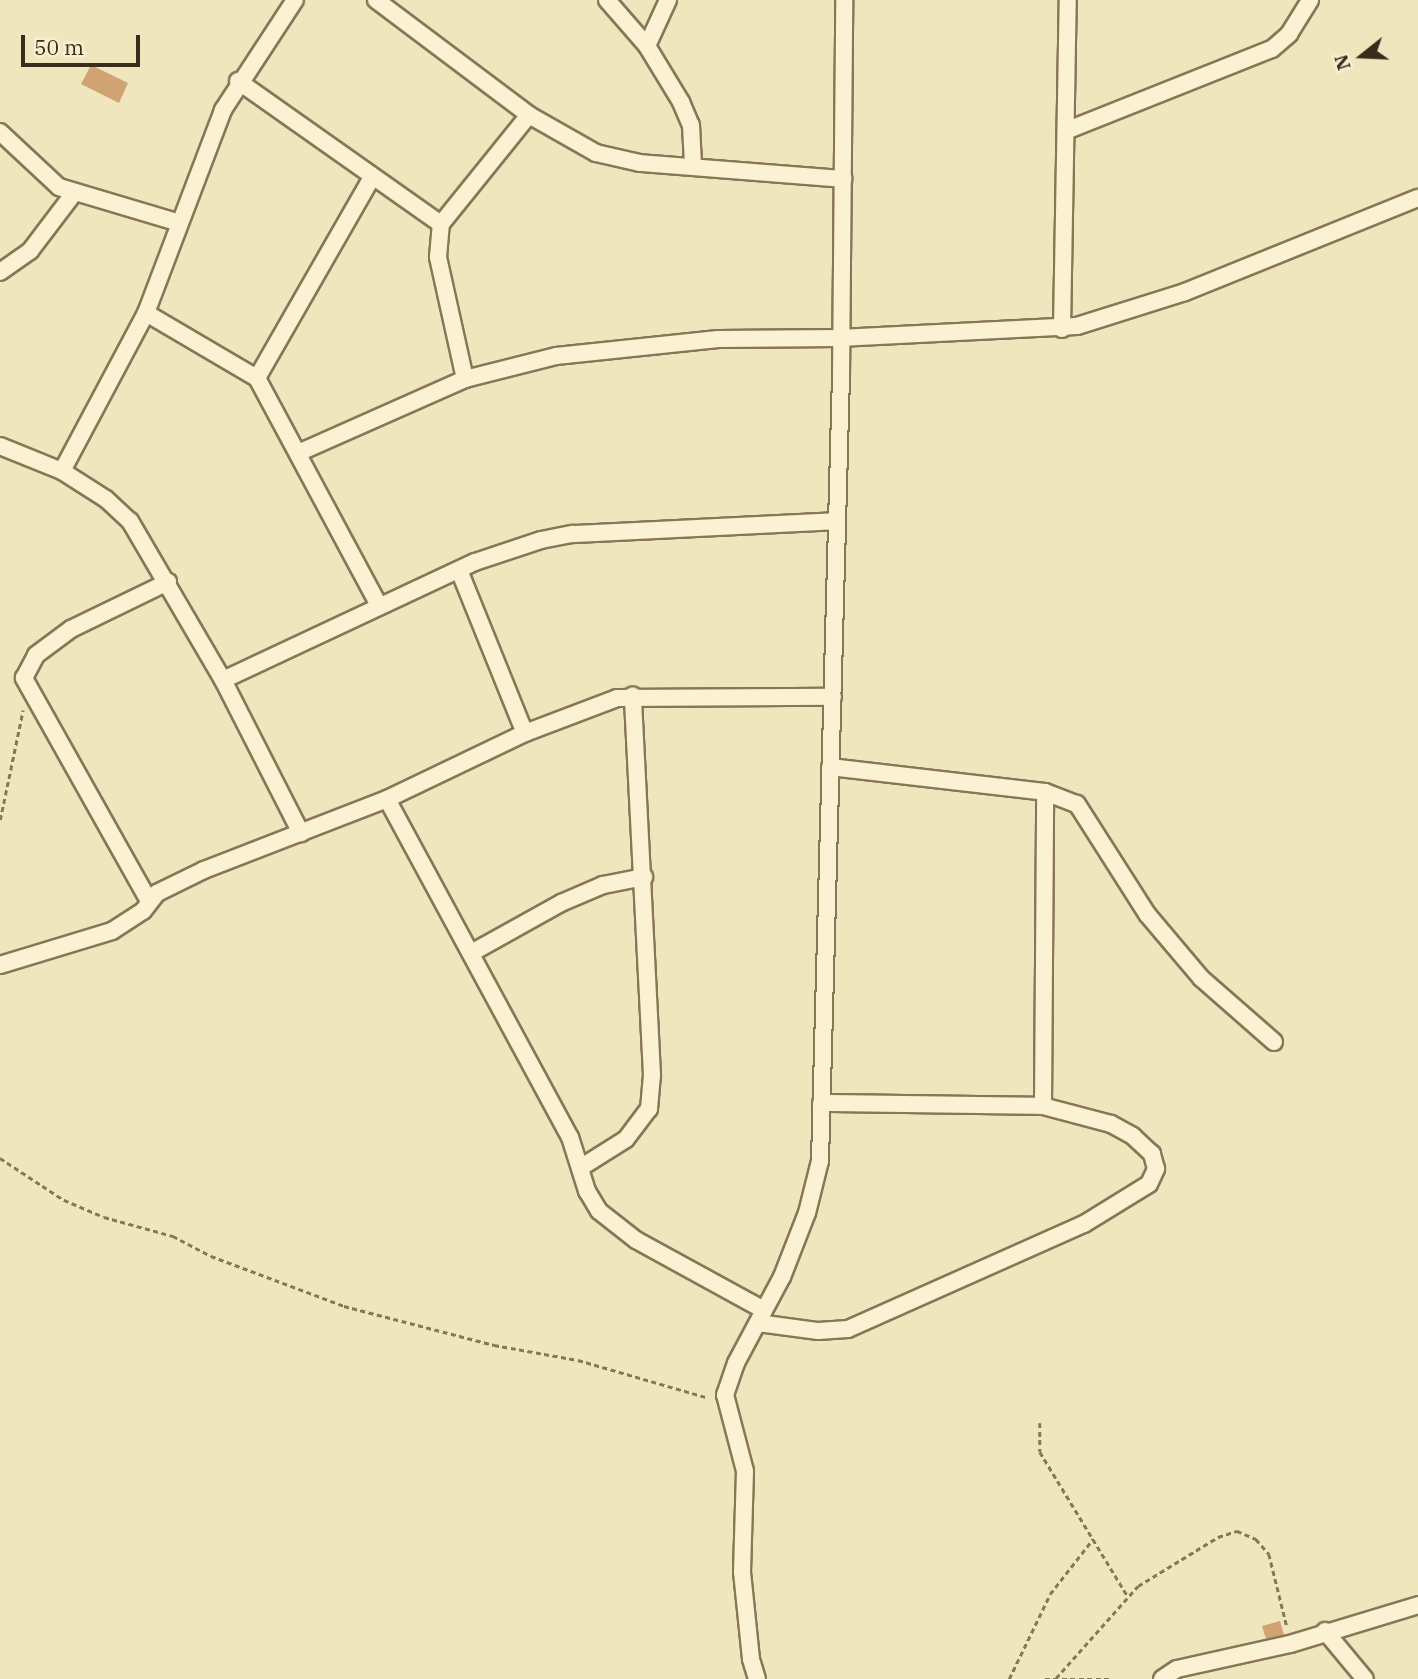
<!DOCTYPE html>
<html>
<head>
<meta charset="utf-8">
<style>
  body { margin:0 }
  #map { position:relative; width:1418px; height:1679px; overflow:hidden; background:#f0e6be; font-family:"IBM Plex Serif",serif }
  div>[style] { position:absolute }
  [style*='--x'] { left:calc(var(--x)*1px); top:calc(var(--y)*1px); width:calc(var(--w)*1px); rotate:calc(var(--a)*1deg) }
  .building>* { inset:0; background:#d0a372 }
  .path>* { height:2.5px; margin-top:-1.25px; transform-origin:0; background:repeating-linear-gradient(90deg,#897656 0 5px,transparent 0 8.5px) }
  .roads { filter:drop-shadow(2px 0 #897656) drop-shadow(-2px 0 #897656) drop-shadow(0 2px #897656) drop-shadow(0 -2px #897656) }
  .street>* { height:16px; margin:-8px; padding:0 8px; transform-origin:8px; border-radius:8px; background:#faf2d2 }
  span { translate:-50% -50%; white-space:nowrap; text-align:center; line-height:1.15; -webkit-text-stroke:5px #f7efce; paint-order:stroke }
  .north { position:absolute; left:1327px; top:21px; width:70px; height:70px; -webkit-text-stroke:5px #f7efce; paint-order:stroke; rotate:252deg; font-size:19px; font-weight:700; line-height:28px; text-align:center; color:#382c1b }
  .north::after { content:''; display:block; margin:auto; width:24px; height:32px; background:#382c1b; clip-path:polygon(50% 0,100% 100%,50% 72%,0 100%) }
  .scale { position:absolute; left:21px; top:35px; width:119px; height:32px; box-sizing:border-box; border:4px solid #382c1b; border-top:0; padding-left:9px; font-size:21px; line-height:24px; white-space:nowrap; color:#382c1b; -webkit-text-stroke:5px #f7efce; paint-order:stroke }
</style>
</head>
<body>
<div id="map">
  <div class="building">
    <div style="clip-path:polygon(91px 65px,128px 83px,119px 103px,81px 84px)"></div>
    <div style="clip-path:polygon(1280px 1621px,1284px 1635px,1266px 1639px,1262px 1626px)"></div>
  </div>
  <div class="path">
    <div style="--x:0;--y:820;--w:112;--a:-78.2"></div>
    <div style="--x:0;--y:1158;--w:77;--a:33.3"></div>
    <div style="--x:64;--y:1200;--w:43;--a:23"></div>
    <div style="--x:104;--y:1217;--w:72;--a:15.4"></div>
    <div style="--x:173;--y:1236;--w:43;--a:27.8"></div>
    <div style="--x:211;--y:1256;--w:142;--a:20.6"></div>
    <div style="--x:344;--y:1306;--w:155;--a:14.6"></div>
    <div style="--x:494;--y:1345;--w:85;--a:10.1"></div>
    <div style="--x:578;--y:1360;--w:136;--a:16.2"></div>
    <div style="--x:1040;--y:1423;--w:29;--a:90"></div>
    <div style="--x:1040;--y:1452;--w:167;--a:58.7"></div>
    <div style="--x:1056;--y:1678;--w:123;--a:-48.3"></div>
    <div style="--x:1138;--y:1586;--w:94;--a:-31.5"></div>
    <div style="--x:1218;--y:1537;--w:20;--a:-18"></div>
    <div style="--x:1237;--y:1531;--w:21;--a:23"></div>
    <div style="--x:1256;--y:1539;--w:20;--a:49"></div>
    <div style="--x:1269;--y:1554;--w:75;--a:76.1"></div>
    <div style="--x:1009;--y:1679;--w:94;--a:-64.2"></div>
    <div style="--x:1050;--y:1594;--w:70;--a:-52"></div>
    <div style="--x:1045;--y:1679;--w:68;--a:0"></div>
  </div>
  <div class="roads">
    <div class="street">
      <div style="--x:376;--y:0;--w:191;--a:36.9"></div>
      <div style="--x:529;--y:115;--w:77;--a:29.6"></div>
      <div style="--x:596;--y:153;--w:45;--a:12.8"></div>
      <div style="--x:640;--y:163;--w:204;--a:4.5"></div>
      <div style="--x:607;--y:0;--w:61;--a:49"></div>
      <div style="--x:647;--y:46;--w:66;--a:58.7"></div>
      <div style="--x:681;--y:102;--w:25;--a:67"></div>
      <div style="--x:691;--y:125;--w:40;--a:87.1"></div>
      <div style="--x:647;--y:46;--w:51;--a:-65.5"></div>
      <div style="--x:238;--y:81;--w:248;--a:35.2"></div>
      <div style="--x:1068;--y:130;--w:219;--a:-21.7"></div>
      <div style="--x:1272;--y:49;--w:23;--a:-41"></div>
      <div style="--x:1289;--y:34;--w:40;--a:-58"></div>
      <div style="--x:0;--y:132;--w:81;--a:43"></div>
      <div style="--x:59;--y:187;--w:126;--a:16.6"></div>
      <div style="--x:0;--y:272;--w:37;--a:-35"></div>
      <div style="--x:30;--y:251;--w:73;--a:-52.8"></div>
      <div style="--x:146;--y:313;--w:129;--a:30.4"></div>
      <div style="--x:257;--y:378;--w:259;--a:61.8"></div>
      <div style="--x:1062;--y:329;--w:329;--a:-89"></div>
      <div style="--x:257;--y:378;--w:232;--a:-60.2"></div>
      <div style="--x:465;--y:379;--w:125;--a:-102.5"></div>
      <div style="--x:438;--y:257;--w:33;--a:-85"></div>
      <div style="--x:441;--y:224;--w:140;--a:-51.1"></div>
      <div style="--x:0;--y:446;--w:67;--a:22"></div>
      <div style="--x:62;--y:471;--w:52;--a:32.5"></div>
      <div style="--x:106;--y:499;--w:33;--a:43"></div>
      <div style="--x:130;--y:521;--w:184;--a:59.7"></div>
      <div style="--x:223;--y:680;--w:172;--a:63"></div>
      <div style="--x:298;--y:453;--w:183;--a:-23.9"></div>
      <div style="--x:465;--y:379;--w:94;--a:-14.2"></div>
      <div style="--x:556;--y:356;--w:163;--a:-6"></div>
      <div style="--x:718;--y:339;--w:121;--a:-0.5"></div>
      <div style="--x:839;--y:338;--w:238;--a:-2.9"></div>
      <div style="--x:1077;--y:326;--w:113;--a:-17.5"></div>
      <div style="--x:1185;--y:292;--w:251;--a:-22"></div>
      <div style="--x:62;--y:471;--w:179;--a:-62"></div>
      <div style="--x:146;--y:313;--w:217;--a:-69.2"></div>
      <div style="--x:223;--y:110;--w:131;--a:-56.8"></div>
      <div style="--x:459;--y:570;--w:176;--a:68"></div>
      <div style="--x:223;--y:680;--w:278;--a:-25.1"></div>
      <div style="--x:475;--y:562;--w:70;--a:-18.4"></div>
      <div style="--x:541;--y:540;--w:33;--a:-11"></div>
      <div style="--x:573;--y:534;--w:264;--a:-2.8"></div>
      <div style="--x:830;--y:767;--w:216;--a:6.6"></div>
      <div style="--x:1045;--y:792;--w:34;--a:21"></div>
      <div style="--x:1077;--y:804;--w:130;--a:57.5"></div>
      <div style="--x:1147;--y:914;--w:84;--a:49.8"></div>
      <div style="--x:1201;--y:978;--w:97;--a:41.2"></div>
      <div style="--x:387;--y:799;--w:384;--a:61.6"></div>
      <div style="--x:570;--y:1137;--w:57;--a:72.5"></div>
      <div style="--x:587;--y:1191;--w:23;--a:59"></div>
      <div style="--x:599;--y:1211;--w:47;--a:38.1"></div>
      <div style="--x:636;--y:1240;--w:146;--a:28.7"></div>
      <div style="--x:149;--y:901;--w:256;--a:-119.3"></div>
      <div style="--x:24;--y:678;--w:26;--a:-62"></div>
      <div style="--x:36;--y:655;--w:44;--a:-36.6"></div>
      <div style="--x:71;--y:629;--w:108;--a:-25.9"></div>
      <div style="--x:473;--y:952;--w:101;--a:-29.1"></div>
      <div style="--x:561;--y:903;--w:46;--a:-23.2"></div>
      <div style="--x:603;--y:885;--w:42;--a:-11"></div>
      <div style="--x:0;--y:965;--w:117;--a:-16.9"></div>
      <div style="--x:112;--y:931;--w:37;--a:-33"></div>
      <div style="--x:143;--y:911;--w:23;--a:-52"></div>
      <div style="--x:157;--y:893;--w:52;--a:-26.1"></div>
      <div style="--x:204;--y:870;--w:196;--a:-21.2"></div>
      <div style="--x:387;--y:799;--w:153;--a:-25.6"></div>
      <div style="--x:525;--y:733;--w:98;--a:-20.8"></div>
      <div style="--x:617;--y:698;--w:216;--a:-0.3"></div>
      <div style="--x:1043;--y:1106;--w:314;--a:-89.6"></div>
      <div style="--x:580;--y:1168;--w:54;--a:-32.2"></div>
      <div style="--x:626;--y:1139;--w:38;--a:-53"></div>
      <div style="--x:649;--y:1109;--w:34;--a:-85"></div>
      <div style="--x:652;--y:1075;--w:380;--a:-92.9"></div>
      <div style="--x:758;--y:1323;--w:61;--a:7.6"></div>
      <div style="--x:818;--y:1331;--w:30;--a:-4"></div>
      <div style="--x:848;--y:1329;--w:258;--a:-24"></div>
      <div style="--x:1084;--y:1224;--w:76;--a:-31.6"></div>
      <div style="--x:1149;--y:1184;--w:17;--a:-65"></div>
      <div style="--x:1156;--y:1169;--w:16;--a:-105"></div>
      <div style="--x:1152;--y:1154;--w:26;--a:-137"></div>
      <div style="--x:1133;--y:1136;--w:25;--a:-151"></div>
      <div style="--x:1111;--y:1124;--w:70;--a:-165.2"></div>
      <div style="--x:1043;--y:1106;--w:222;--a:-179.2"></div>
      <div style="--x:1325;--y:1631;--w:62;--a:50.2"></div>
      <div style="--x:757;--y:1679;--w:21;--a:-107"></div>
      <div style="--x:751;--y:1659;--w:87;--a:-95.9"></div>
      <div style="--x:742;--y:1572;--w:101;--a:-88.3"></div>
      <div style="--x:745;--y:1471;--w:79;--a:-104.7"></div>
      <div style="--x:725;--y:1395;--w:34;--a:-71"></div>
      <div style="--x:736;--y:1363;--w:98;--a:-61.9"></div>
      <div style="--x:782;--y:1277;--w:69;--a:-68.7"></div>
      <div style="--x:807;--y:1213;--w:54;--a:-76"></div>
      <div style="--x:820;--y:1161;--w:784;--a:-88.47"></div>
      <div style="--x:841;--y:377;--w:377;--a:-89.5"></div>
      <div style="--x:1162;--y:1679;--w:18;--a:-34"></div>
      <div style="--x:1177;--y:1669;--w:116;--a:-12.5"></div>
      <div style="--x:1290;--y:1644;--w:134;--a:-16.9"></div>
    </div>
  </div>
  <div class="north">N</div>
  <div class="scale">50 m</div>
</div>
</body>
</html>
